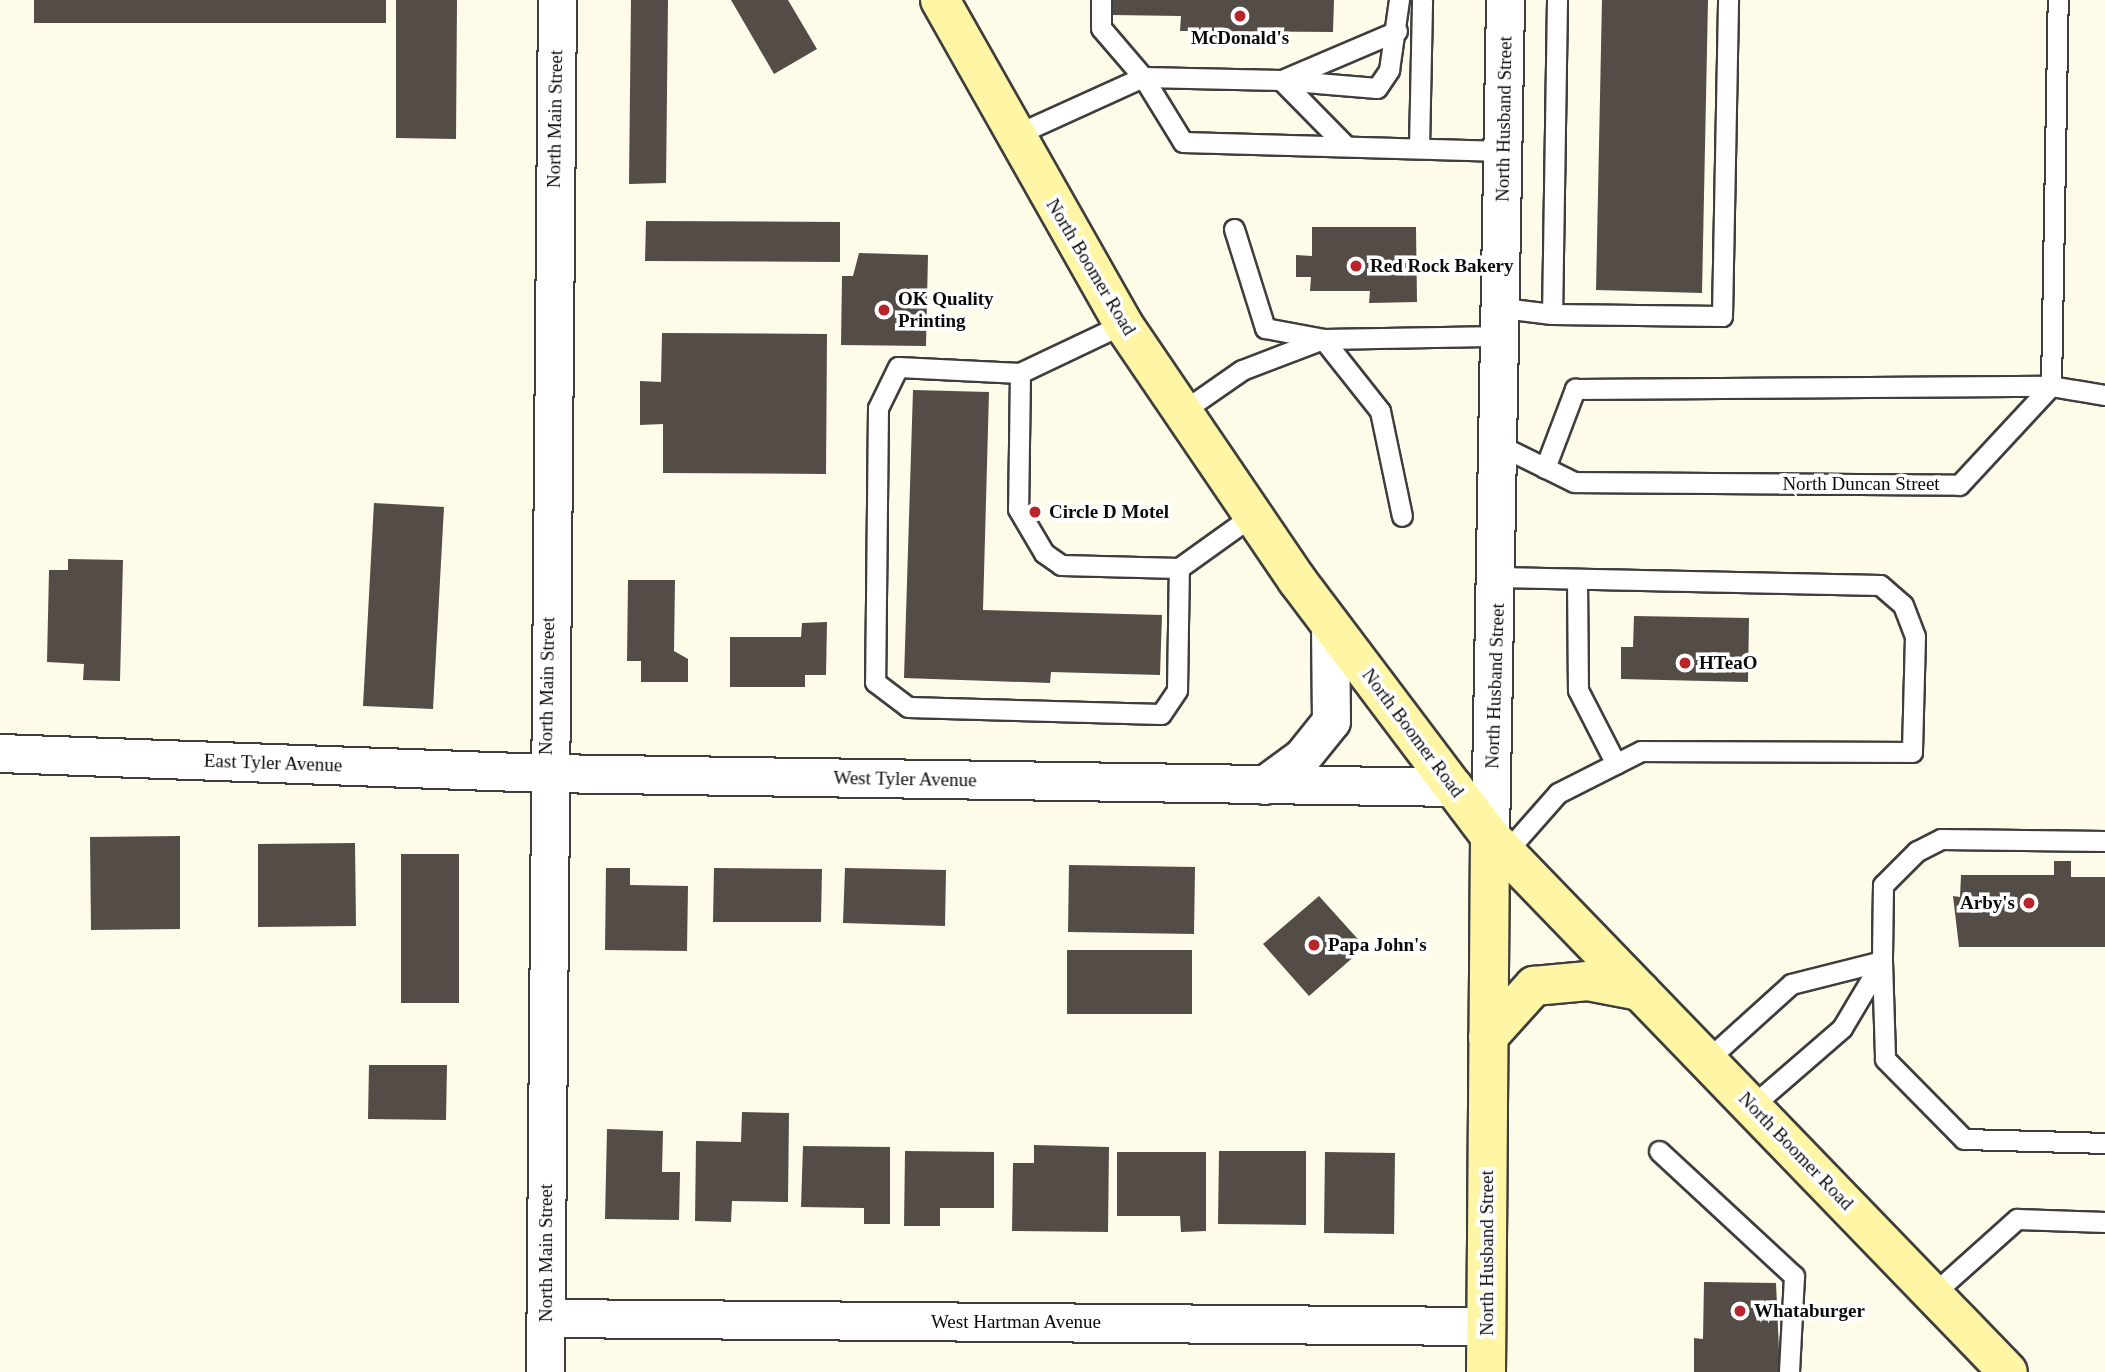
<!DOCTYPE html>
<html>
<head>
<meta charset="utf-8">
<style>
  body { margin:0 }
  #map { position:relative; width:2105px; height:1372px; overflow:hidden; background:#fffbe9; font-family:Georgia,serif }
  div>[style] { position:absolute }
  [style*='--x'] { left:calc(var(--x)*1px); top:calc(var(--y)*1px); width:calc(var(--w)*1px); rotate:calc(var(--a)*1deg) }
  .building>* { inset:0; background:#534c47 }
  .roads { filter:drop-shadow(2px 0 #3e3e3e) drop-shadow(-2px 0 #3e3e3e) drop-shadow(0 2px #3e3e3e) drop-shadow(0 -2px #3e3e3e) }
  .lane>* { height:19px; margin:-9.5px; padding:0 9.5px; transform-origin:9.5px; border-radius:9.5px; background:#fff }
  .street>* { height:37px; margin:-18.5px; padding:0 18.5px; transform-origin:18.5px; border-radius:18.5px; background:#fff }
  .secondary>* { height:38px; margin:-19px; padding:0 19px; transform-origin:19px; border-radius:19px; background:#fef6a5 }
  .dots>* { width:19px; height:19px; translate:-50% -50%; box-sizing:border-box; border:4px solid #fff; border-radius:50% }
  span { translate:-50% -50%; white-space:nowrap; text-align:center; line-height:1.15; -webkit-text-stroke:7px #fff; paint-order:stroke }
  .poi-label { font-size:19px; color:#0b0b0b; font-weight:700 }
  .left { translate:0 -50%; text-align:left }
  .right { translate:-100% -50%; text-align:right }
  .street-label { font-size:19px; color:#0b0b0b }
</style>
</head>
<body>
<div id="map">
  <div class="building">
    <div style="clip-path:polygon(34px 0,386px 0,386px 23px,34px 23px)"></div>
    <div style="clip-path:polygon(396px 0,457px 0,456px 139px,396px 138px)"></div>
    <div style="clip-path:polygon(631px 0,668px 0,666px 183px,629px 184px)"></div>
    <div style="clip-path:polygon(731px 0,788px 0,817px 49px,774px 74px)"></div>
    <div style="clip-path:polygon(1112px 0,1334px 0,1333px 32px,1180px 31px,1181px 16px,1112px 15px)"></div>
    <div style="clip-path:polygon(1602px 0,1708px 0,1702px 293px,1596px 290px)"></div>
    <div style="clip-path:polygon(646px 221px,840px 222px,840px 262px,645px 261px)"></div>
    <div style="clip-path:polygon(1312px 227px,1416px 227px,1417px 302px,1369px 303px,1370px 291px,1310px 291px,1311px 277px,1296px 277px,1296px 255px,1312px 256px)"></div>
    <div style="clip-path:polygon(859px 253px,928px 255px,926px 346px,841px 345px,842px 276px,853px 276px)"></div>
    <div style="clip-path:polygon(662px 333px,827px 334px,826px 474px,663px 473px,663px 424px,640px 425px,640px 381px,661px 382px)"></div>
    <div style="clip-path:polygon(913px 390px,989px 392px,983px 610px,1162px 615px,1160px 675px,1051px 672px,1050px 683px,904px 678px)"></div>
    <div style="clip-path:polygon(374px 503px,444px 507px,433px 709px,363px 706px)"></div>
    <div style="clip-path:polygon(68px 559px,123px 560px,120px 681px,83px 680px,84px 664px,47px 662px,49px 570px,68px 570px)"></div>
    <div style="clip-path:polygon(628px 580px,675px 580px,674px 651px,688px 659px,688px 682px,641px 682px,641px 661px,627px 661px)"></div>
    <div style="clip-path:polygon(1634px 616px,1749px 618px,1748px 682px,1621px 679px,1621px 647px,1633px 647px)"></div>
    <div style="clip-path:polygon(827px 622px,826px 675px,805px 675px,805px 687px,730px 687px,730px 637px,801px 637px,802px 623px)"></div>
    <div style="clip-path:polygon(180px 836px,180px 929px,91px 930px,90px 837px)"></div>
    <div style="clip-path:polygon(355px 843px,356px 926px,258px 927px,258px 844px)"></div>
    <div style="clip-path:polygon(401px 854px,459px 854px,459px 1003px,401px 1003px)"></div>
    <div style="clip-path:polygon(2054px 861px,2071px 861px,2071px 877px,2105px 877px,2105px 947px,1959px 947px,1953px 896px,1960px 897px,1961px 875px,2054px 875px)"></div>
    <div style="clip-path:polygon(1069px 865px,1195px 867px,1194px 934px,1068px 932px)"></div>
    <div style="clip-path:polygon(606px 868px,630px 868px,630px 885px,688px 886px,687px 951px,605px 950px)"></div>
    <div style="clip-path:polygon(714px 868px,822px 869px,821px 922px,713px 922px)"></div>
    <div style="clip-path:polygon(845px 868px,946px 870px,945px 926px,843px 923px)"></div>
    <div style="clip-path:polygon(1319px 896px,1365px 947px,1309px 996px,1263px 944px)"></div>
    <div style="clip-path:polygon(1067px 950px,1192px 950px,1192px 1014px,1067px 1014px)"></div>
    <div style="clip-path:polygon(369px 1065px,447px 1065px,446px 1120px,368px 1119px)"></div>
    <div style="clip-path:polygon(742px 1112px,789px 1113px,788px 1202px,732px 1201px,731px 1222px,695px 1221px,696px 1141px,741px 1142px)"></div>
    <div style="clip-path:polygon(607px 1129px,663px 1131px,662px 1172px,680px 1172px,679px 1220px,605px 1219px)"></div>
    <div style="clip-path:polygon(1034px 1145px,1109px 1147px,1108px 1232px,1012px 1231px,1013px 1163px,1034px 1163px)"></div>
    <div style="clip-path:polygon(803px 1146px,890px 1147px,890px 1224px,864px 1224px,864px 1208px,801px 1207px)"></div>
    <div style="clip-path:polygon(905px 1151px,994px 1152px,994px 1208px,940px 1208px,940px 1226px,904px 1226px)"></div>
    <div style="clip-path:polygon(1219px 1151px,1306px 1151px,1306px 1225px,1218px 1224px)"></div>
    <div style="clip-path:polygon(1117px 1152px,1206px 1152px,1206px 1231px,1181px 1232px,1180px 1216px,1117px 1216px)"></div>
    <div style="clip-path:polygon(1325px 1152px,1395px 1153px,1394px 1234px,1324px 1233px)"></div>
    <div style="clip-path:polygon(1704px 1282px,1776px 1283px,1780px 1372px,1694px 1372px,1694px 1338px,1703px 1339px)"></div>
  </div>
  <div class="roads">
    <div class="lane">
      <div style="--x:1101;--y:0;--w:28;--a:90"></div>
      <div style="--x:1101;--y:28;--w:65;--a:49.4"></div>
      <div style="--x:1143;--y:77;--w:138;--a:1.2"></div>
      <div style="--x:1281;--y:80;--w:90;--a:45.5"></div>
      <div style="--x:1557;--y:0;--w:314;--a:90.9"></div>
      <div style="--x:1552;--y:314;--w:170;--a:0.7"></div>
      <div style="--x:1722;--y:316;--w:316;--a:-88.9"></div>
      <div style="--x:1281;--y:80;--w:96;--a:4.8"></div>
      <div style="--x:1377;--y:88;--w:22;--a:-56"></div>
      <div style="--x:1389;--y:70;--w:71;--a:-81.9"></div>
      <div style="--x:1282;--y:80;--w:125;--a:-23.1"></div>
      <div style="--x:1013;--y:136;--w:143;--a:-24.4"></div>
      <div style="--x:1143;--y:77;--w:76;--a:58.4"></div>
      <div style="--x:1183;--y:142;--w:320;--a:1.6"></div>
      <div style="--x:1419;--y:147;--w:147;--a:-88.8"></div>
      <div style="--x:1234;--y:229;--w:104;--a:72.6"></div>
      <div style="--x:1265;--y:328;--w:59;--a:10.7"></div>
      <div style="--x:1323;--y:339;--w:92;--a:51.6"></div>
      <div style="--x:1380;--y:411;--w:107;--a:78.2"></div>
      <div style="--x:1503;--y:308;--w:49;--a:7"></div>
      <div style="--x:1123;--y:324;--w:114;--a:154.6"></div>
      <div style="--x:1020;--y:373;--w:122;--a:-177.2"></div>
      <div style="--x:898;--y:367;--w:46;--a:116"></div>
      <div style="--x:878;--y:408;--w:274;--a:90.6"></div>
      <div style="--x:875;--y:682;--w:41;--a:37.1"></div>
      <div style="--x:908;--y:707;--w:253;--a:1.6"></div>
      <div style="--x:1161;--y:714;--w:29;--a:-56"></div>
      <div style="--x:1177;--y:690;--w:122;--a:-89.1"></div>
      <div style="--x:1179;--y:568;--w:91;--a:-35.6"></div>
      <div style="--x:1020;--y:373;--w:136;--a:90.8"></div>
      <div style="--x:1018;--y:509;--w:51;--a:59.4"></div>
      <div style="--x:1044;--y:553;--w:21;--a:35"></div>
      <div style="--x:1061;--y:565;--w:118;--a:1.5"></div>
      <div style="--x:1183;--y:411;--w:72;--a:-34.8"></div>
      <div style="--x:1242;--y:370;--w:87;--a:-20.9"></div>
      <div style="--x:1323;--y:339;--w:179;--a:-1"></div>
      <div style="--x:1501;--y:446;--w:81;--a:26.3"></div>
      <div style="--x:1574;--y:482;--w:385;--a:0.4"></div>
      <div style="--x:1959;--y:485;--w:135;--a:-47.1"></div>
      <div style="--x:2051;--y:386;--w:386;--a:-89"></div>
      <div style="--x:1545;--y:468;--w:85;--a:-69.2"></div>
      <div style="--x:1575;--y:389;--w:476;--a:-0.4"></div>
      <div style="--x:2051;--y:386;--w:55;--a:9.5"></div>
      <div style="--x:1498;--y:577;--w:382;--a:1.2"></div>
      <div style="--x:1880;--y:585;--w:30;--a:41"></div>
      <div style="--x:1903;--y:605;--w:33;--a:69"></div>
      <div style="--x:1915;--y:636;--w:116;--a:91.5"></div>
      <div style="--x:1912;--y:752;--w:271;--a:-179.8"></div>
      <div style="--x:1641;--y:751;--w:93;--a:153.2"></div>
      <div style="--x:1558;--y:793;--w:79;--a:131.4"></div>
      <div style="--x:1577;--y:579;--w:111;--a:89.5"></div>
      <div style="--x:1578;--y:690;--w:83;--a:62.8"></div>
      <div style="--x:2105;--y:841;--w:164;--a:-179.3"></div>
      <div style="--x:1941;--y:839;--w:27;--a:153"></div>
      <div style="--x:1917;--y:851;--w:48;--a:135"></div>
      <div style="--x:1883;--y:885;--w:76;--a:90.8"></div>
      <div style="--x:1882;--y:961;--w:98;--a:88.2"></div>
      <div style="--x:1885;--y:1059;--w:112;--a:45.4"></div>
      <div style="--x:1964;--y:1139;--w:141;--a:1.6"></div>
      <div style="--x:1707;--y:1060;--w:113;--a:-42.1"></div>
      <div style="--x:1791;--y:984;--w:94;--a:-14.2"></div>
      <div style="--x:1752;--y:1106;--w:119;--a:-40.9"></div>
      <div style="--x:1842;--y:1028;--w:78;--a:-59.2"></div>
      <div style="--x:1659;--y:1151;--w:184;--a:42.8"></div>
      <div style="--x:1794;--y:1276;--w:96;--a:93"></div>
      <div style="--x:1933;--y:1294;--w:113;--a:-41.8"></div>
      <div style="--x:2017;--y:1219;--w:88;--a:2"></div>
    </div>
    <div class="street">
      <div style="--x:0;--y:753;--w:545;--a:2.1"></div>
      <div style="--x:545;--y:773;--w:909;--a:0.88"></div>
      <div style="--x:1264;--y:785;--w:47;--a:-36.4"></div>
      <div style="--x:1302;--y:757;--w:46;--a:-51.1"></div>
      <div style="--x:1331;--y:721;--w:96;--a:-90.6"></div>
      <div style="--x:1490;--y:836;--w:836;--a:-88.97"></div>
      <div style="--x:546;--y:1318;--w:940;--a:0.49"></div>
      <div style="--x:545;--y:1372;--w:1372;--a:-89.5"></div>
    </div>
    <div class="secondary">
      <div style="--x:940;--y:0;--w:372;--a:60.5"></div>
      <div style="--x:1123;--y:324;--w:310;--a:55.8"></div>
      <div style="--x:1297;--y:580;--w:321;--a:53"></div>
      <div style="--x:1490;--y:836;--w:745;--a:45.98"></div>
      <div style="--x:1488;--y:1037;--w:69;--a:-48"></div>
      <div style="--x:1534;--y:986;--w:54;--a:-5.3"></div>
      <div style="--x:1588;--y:981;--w:53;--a:10.9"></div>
      <div style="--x:1486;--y:1372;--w:536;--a:-89.57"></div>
    </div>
  </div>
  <div class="dots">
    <div style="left:1240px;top:16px;background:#b8252a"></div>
    <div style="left:1356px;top:266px;background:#b8252a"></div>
    <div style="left:884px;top:310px;background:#b8252a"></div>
    <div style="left:1035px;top:512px;background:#b8252a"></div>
    <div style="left:1685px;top:663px;background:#b8252a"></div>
    <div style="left:2029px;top:903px;background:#b8252a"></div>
    <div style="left:1314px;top:945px;background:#b8252a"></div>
    <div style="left:1740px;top:1311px;background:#b8252a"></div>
  </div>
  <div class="poi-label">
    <span style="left:1240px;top:38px">McDonald's</span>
    <span class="left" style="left:1370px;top:266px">Red Rock Bakery</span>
    <span class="left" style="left:898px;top:310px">OK Quality<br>Printing</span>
    <span class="left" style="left:1049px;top:512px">Circle D Motel</span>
    <span class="left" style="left:1699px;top:663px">HTeaO</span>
    <span class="right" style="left:2015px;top:903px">Arby's</span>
    <span class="left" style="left:1328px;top:945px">Papa John's</span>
    <span class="left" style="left:1754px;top:1311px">Whataburger</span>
  </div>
  <div class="street-label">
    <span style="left:555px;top:119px;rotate:-89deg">North Main Street</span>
    <span style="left:1504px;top:119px;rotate:-89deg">North Husband Street</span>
    <span style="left:1091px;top:267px;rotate:59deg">North Boomer Road</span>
    <span style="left:1861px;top:484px">North Duncan Street</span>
    <span style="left:547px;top:686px;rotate:-89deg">North Main Street</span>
    <span style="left:1495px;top:686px;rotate:-88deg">North Husband Street</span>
    <span style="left:1413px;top:733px;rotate:53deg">North Boomer Road</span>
    <span style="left:273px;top:763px;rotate:2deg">East Tyler Avenue</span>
    <span style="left:905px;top:779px;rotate:1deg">West Tyler Avenue</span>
    <span style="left:1796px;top:1151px;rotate:46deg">North Boomer Road</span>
    <span style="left:546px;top:1253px;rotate:-90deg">North Main Street</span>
    <span style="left:1487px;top:1253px;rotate:-90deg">North Husband Street</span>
    <span style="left:1016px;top:1322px">West Hartman Avenue</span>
  </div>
</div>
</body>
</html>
